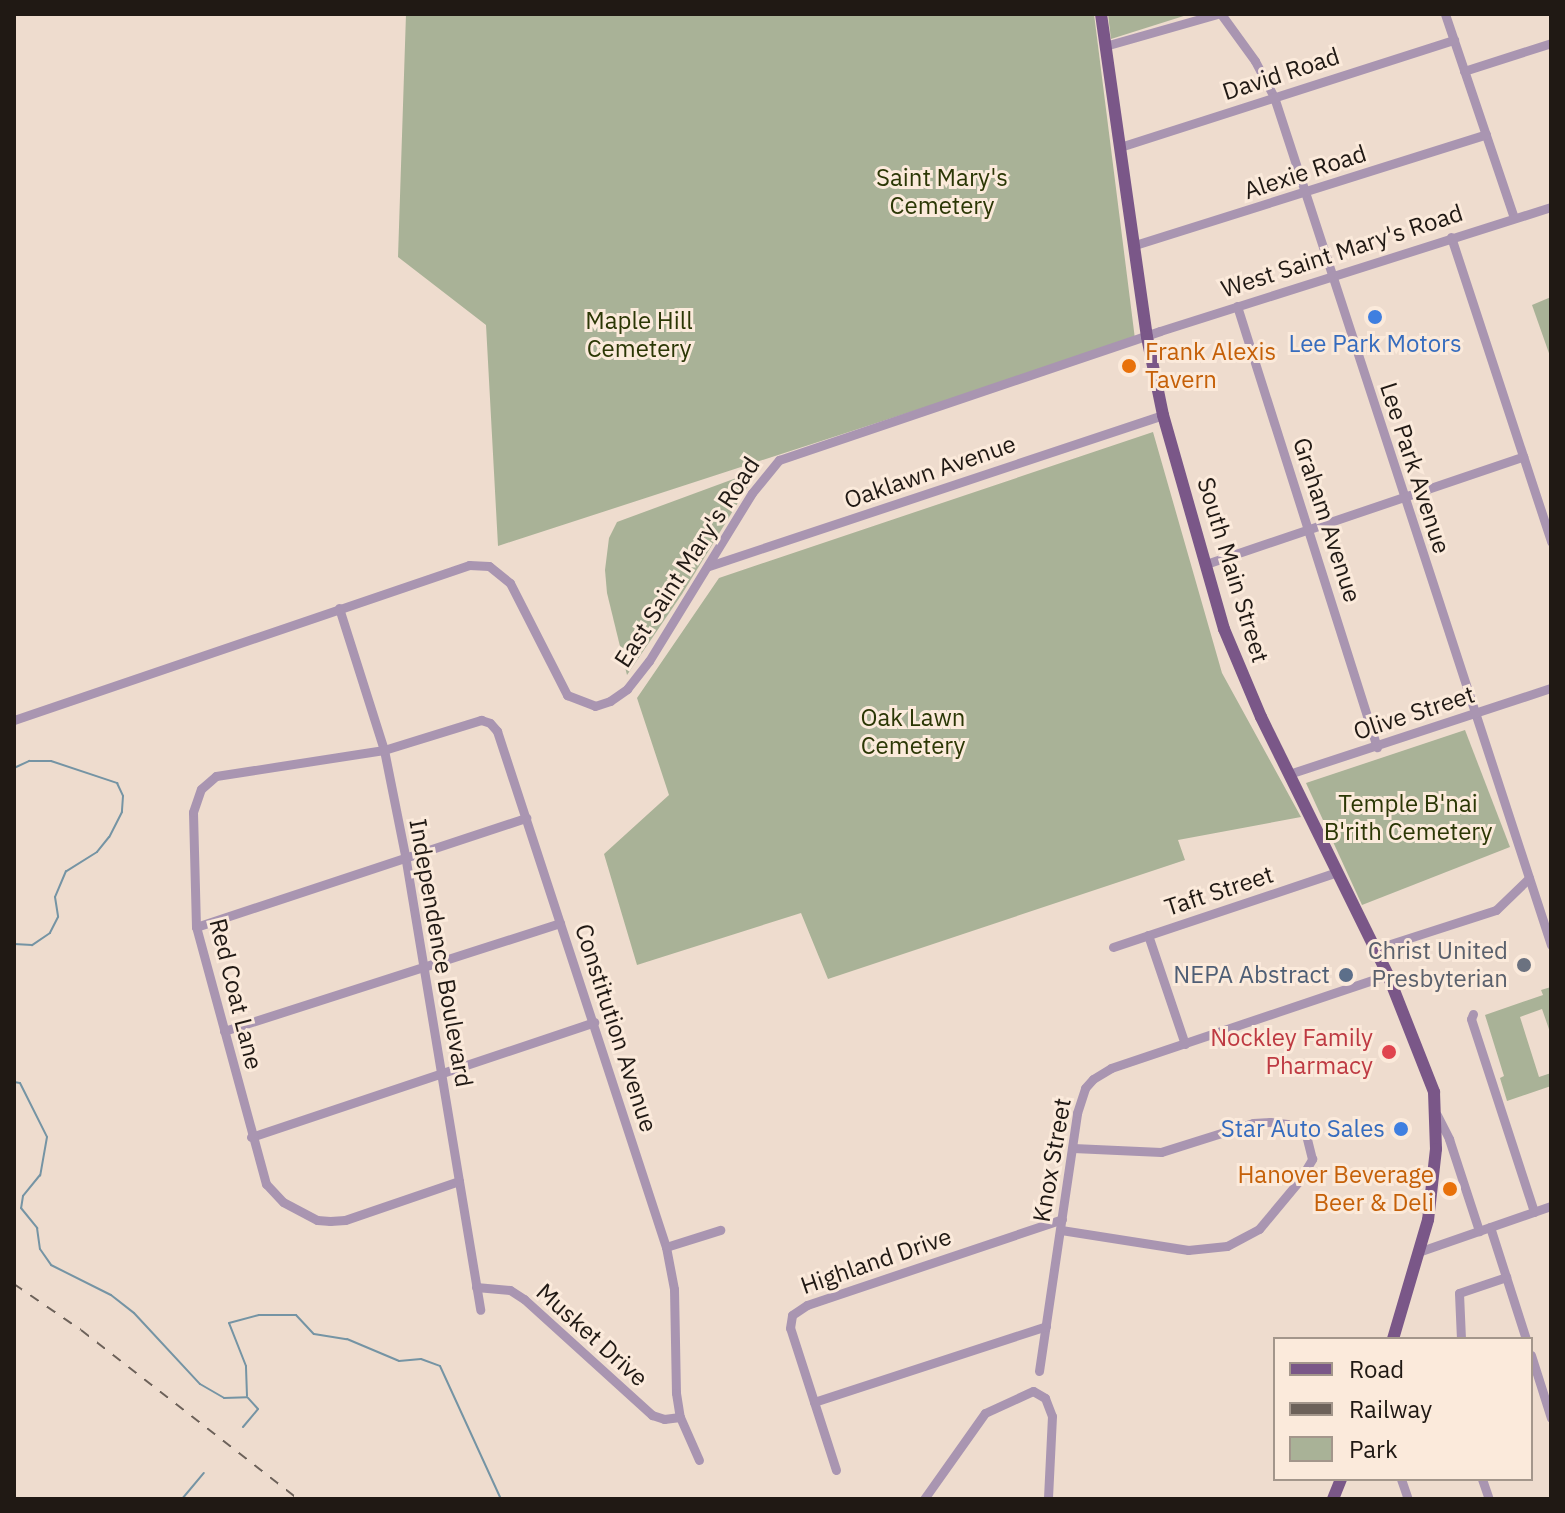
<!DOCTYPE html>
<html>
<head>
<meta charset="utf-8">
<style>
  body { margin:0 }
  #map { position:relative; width:1565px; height:1513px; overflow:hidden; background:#eedcce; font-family:"IBM Plex Sans",sans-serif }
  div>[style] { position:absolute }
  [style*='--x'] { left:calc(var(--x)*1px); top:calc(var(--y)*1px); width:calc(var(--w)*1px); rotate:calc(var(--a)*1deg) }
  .green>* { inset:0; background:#a9b297 }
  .stream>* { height:2px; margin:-1px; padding:0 1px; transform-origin:1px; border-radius:1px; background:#7594a4 }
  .minor>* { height:9px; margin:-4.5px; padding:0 4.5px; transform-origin:4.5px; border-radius:4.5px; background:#a995b1 }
  .major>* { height:12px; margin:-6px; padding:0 6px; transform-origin:6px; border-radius:6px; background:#7a5788 }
  .rail>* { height:2px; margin-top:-1px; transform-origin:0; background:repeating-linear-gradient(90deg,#6c6159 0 10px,transparent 0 20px) }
  .dots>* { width:22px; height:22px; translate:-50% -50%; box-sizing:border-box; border:4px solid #fbeadb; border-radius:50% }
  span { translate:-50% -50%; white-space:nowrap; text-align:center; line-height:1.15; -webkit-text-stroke:6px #fbeadb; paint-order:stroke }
  .street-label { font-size:24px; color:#201914 }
  .park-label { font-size:24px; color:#2b3705 }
  .shop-label { font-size:24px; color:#366cbe }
  .right { translate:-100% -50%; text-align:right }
  .food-label { font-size:24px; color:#c56008 }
  .left { translate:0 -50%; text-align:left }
  .worship-label { font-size:24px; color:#5b616d }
  .service-label { font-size:24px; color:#4e5e75 }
  .health-label { font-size:24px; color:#be3a42 }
  .frame { position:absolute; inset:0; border:16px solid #201914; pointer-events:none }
  .legend { position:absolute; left:1273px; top:1337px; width:260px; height:144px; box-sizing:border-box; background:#fbeadb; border:2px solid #a3968b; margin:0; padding:10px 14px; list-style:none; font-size:24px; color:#201914 }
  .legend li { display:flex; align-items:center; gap:16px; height:40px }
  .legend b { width:40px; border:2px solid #a3968b }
</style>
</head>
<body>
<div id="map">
  <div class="green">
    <div style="clip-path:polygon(406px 14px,1094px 14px,1135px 339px,498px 546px,486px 325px,398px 257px)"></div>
    <div style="clip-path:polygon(1108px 14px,1190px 14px,1111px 39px)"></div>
    <div style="clip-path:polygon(1551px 297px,1551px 359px,1532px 305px)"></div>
    <div style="clip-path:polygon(1153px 432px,1222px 673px,1301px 817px,1178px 840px,1185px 860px,828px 979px,801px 913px,637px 965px,604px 854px,669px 795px,637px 698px,719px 578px)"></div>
    <div style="clip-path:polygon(758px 470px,682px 594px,627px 675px,607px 593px,605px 570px,609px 538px,617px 522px)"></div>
    <div style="clip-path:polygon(1465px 730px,1510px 847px,1362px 905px,1306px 783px)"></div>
    <div style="clip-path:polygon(1551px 987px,1551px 1035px,1542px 1009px,1520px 1017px,1539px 1077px,1551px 1073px,1551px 1086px,1507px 1101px,1500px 1078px,1504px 1076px,1485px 1015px,1543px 995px,1541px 990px)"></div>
  </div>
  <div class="stream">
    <div style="--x:14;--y:768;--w:17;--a:-25"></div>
    <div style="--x:29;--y:761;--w:22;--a:0"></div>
    <div style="--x:51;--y:761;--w:70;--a:18.4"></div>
    <div style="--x:117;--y:783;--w:14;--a:65"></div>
    <div style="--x:123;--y:796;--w:16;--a:94"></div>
    <div style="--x:122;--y:812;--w:28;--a:117"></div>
    <div style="--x:109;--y:837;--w:19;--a:129"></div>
    <div style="--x:97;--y:852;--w:36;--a:148"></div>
    <div style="--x:66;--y:871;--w:28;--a:113"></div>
    <div style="--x:55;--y:897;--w:20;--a:81"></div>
    <div style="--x:58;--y:917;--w:18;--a:117"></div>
    <div style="--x:50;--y:933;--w:22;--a:146"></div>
    <div style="--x:32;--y:945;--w:18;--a:-177"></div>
    <div style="--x:14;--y:1082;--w:6;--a:9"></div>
    <div style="--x:20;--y:1083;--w:60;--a:63.4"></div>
    <div style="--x:47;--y:1137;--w:39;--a:100"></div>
    <div style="--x:40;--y:1175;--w:27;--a:129"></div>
    <div style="--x:23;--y:1196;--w:12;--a:99"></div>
    <div style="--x:21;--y:1208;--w:26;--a:51"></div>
    <div style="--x:37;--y:1228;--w:21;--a:82"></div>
    <div style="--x:40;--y:1249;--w:19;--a:55"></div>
    <div style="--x:51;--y:1265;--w:67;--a:26.6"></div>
    <div style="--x:111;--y:1295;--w:29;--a:38"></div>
    <div style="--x:134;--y:1313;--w:97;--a:47.1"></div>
    <div style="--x:200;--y:1384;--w:28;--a:30"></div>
    <div style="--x:224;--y:1398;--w:23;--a:-2"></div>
    <div style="--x:247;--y:1396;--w:30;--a:-92"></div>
    <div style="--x:246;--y:1366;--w:46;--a:-111.6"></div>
    <div style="--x:229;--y:1323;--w:31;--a:-15"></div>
    <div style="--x:259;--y:1315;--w:37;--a:0"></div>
    <div style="--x:296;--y:1315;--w:26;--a:47"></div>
    <div style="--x:314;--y:1334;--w:33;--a:9"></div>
    <div style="--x:347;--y:1339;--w:56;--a:22.9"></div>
    <div style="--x:399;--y:1361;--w:22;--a:-5"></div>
    <div style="--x:421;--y:1359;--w:20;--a:20"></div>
    <div style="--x:440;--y:1366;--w:146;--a:65.4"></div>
    <div style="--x:243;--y:1427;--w:23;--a:-50"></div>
    <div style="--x:258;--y:1409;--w:15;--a:-132"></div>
    <div style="--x:182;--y:1499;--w:34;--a:-50"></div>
  </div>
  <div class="minor">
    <div style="--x:1221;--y:14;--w:58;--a:54.1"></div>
    <div style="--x:1255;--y:61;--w:41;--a:62.2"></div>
    <div style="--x:1274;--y:97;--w:892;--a:71.91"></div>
    <div style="--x:1445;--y:14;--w:215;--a:71.3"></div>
    <div style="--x:1105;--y:46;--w:116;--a:-15.9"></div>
    <div style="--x:1464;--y:71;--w:91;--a:-17.8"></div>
    <div style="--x:1120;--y:147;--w:351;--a:-17.8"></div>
    <div style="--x:1451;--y:237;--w:321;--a:71.8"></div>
    <div style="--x:1135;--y:245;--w:368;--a:-17.5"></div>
    <div style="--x:1237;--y:306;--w:463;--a:72.4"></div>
    <div style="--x:1206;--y:564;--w:335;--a:-18.7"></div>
    <div style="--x:709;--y:566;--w:478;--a:-18.4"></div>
    <div style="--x:339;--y:608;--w:149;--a:72.4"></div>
    <div style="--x:384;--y:750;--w:107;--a:78.7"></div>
    <div style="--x:405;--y:855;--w:461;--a:80.6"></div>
    <div style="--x:14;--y:720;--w:481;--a:-18.8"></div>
    <div style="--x:469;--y:565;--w:20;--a:3"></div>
    <div style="--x:489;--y:566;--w:27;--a:39"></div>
    <div style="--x:510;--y:583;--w:126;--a:63"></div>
    <div style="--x:567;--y:695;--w:30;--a:21"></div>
    <div style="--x:595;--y:706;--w:16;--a:-18"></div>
    <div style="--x:610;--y:701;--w:21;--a:-35"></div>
    <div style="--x:627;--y:689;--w:36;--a:-52"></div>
    <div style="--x:649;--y:661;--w:197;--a:-58.5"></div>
    <div style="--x:752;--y:493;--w:43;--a:-50.7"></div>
    <div style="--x:779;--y:460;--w:402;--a:-18.7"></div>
    <div style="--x:1160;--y:331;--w:410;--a:-17.6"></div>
    <div style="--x:1289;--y:774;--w:276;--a:-18.2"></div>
    <div style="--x:196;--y:927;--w:348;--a:-18.3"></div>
    <div style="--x:1148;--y:935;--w:115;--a:71.3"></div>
    <div style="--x:1113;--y:947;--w:236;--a:-18.5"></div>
    <div style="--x:1375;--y:949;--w:127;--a:-17.9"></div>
    <div style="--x:1496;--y:910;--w:46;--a:-44.1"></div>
    <div style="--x:1473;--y:1014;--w:5;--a:112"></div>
    <div style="--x:1471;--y:1019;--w:203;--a:71.9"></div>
    <div style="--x:224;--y:1031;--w:353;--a:-17.8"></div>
    <div style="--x:1437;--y:1115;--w:27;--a:63"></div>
    <div style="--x:1449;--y:1139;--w:97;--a:71.9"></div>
    <div style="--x:251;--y:1137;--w:362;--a:-18.5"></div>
    <div style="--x:459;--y:1181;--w:120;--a:161.1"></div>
    <div style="--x:345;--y:1220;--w:15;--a:176"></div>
    <div style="--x:330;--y:1221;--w:13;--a:-176"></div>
    <div style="--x:317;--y:1220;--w:38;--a:-152"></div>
    <div style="--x:283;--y:1202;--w:25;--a:-133"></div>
    <div style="--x:266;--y:1184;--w:266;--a:-105.2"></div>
    <div style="--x:196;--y:927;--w:115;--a:-91.5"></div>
    <div style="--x:193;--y:812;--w:24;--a:-71"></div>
    <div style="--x:201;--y:789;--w:20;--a:-41"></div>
    <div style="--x:216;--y:776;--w:170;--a:-8.8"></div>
    <div style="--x:384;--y:750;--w:102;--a:-17.2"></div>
    <div style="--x:481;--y:720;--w:9;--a:18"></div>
    <div style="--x:490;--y:723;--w:11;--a:49"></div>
    <div style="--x:497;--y:731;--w:543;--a:71.87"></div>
    <div style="--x:666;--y:1247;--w:43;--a:79.2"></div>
    <div style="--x:674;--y:1289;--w:104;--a:88.9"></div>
    <div style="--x:676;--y:1393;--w:24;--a:81"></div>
    <div style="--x:680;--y:1417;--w:47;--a:66.2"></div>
    <div style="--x:1490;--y:1227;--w:118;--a:72.2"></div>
    <div style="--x:1061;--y:1230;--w:129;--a:8.9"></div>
    <div style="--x:1188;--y:1250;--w:39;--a:-6"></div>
    <div style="--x:1227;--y:1246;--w:36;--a:-28"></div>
    <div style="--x:1259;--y:1229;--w:62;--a:-50.2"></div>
    <div style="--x:1299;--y:1181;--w:26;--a:-59"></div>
    <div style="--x:1312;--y:1159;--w:25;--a:-104"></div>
    <div style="--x:1306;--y:1135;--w:22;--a:-150"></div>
    <div style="--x:1287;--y:1124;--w:17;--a:-173"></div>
    <div style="--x:1270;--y:1122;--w:17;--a:177"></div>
    <div style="--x:1253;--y:1123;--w:96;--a:162.5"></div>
    <div style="--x:1161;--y:1152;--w:88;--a:-177.4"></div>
    <div style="--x:666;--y:1247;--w:57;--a:-17.5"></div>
    <div style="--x:1421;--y:1251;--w:138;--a:-19.1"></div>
    <div style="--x:476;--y:1287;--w:34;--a:5"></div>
    <div style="--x:510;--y:1290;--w:17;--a:33"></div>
    <div style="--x:524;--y:1299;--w:173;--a:42.2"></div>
    <div style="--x:652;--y:1415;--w:13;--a:18"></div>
    <div style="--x:664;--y:1419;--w:16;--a:-7"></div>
    <div style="--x:1461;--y:1339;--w:46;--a:-92.5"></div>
    <div style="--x:1459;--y:1293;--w:50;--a:-18.8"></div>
    <div style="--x:1531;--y:1355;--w:66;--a:72.4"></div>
    <div style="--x:1039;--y:1371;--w:261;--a:-81.6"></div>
    <div style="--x:1077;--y:1113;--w:26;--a:-72"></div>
    <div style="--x:1085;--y:1088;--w:12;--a:-48"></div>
    <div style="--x:1093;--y:1079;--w:21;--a:-31"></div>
    <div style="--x:1111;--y:1068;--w:292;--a:-18.6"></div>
    <div style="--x:814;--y:1402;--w:244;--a:-18.1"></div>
    <div style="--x:836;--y:1470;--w:149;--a:-107.9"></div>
    <div style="--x:790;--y:1328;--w:13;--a:-81"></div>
    <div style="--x:792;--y:1315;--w:18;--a:-34"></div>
    <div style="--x:807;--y:1305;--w:269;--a:-18.6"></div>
    <div style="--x:1401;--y:1479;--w:21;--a:71"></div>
    <div style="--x:1482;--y:1479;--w:21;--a:71"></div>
    <div style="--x:924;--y:1499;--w:105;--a:-54.7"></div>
    <div style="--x:985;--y:1413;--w:53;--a:-24.6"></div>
    <div style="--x:1033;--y:1391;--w:14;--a:30"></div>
    <div style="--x:1045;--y:1398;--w:19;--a:69"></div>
    <div style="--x:1052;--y:1416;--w:83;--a:92.8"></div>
  </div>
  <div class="major">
    <div style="--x:1101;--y:14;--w:326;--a:81.9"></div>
    <div style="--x:1147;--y:337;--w:80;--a:78.4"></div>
    <div style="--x:1163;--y:415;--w:223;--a:74.1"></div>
    <div style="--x:1224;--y:629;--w:95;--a:67.2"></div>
    <div style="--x:1261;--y:717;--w:288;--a:63.8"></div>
    <div style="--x:1388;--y:975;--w:126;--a:68.5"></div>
    <div style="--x:1434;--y:1092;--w:57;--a:88"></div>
    <div style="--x:1436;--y:1149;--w:71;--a:96.4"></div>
    <div style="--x:1428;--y:1220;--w:124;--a:106.4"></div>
    <div style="--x:1333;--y:1499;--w:22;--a:-68"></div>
  </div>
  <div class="rail">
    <div style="--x:14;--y:1284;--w:81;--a:34.5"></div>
    <div style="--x:81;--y:1330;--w:275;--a:37.9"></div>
  </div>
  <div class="dots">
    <div style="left:1375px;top:317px;background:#3f7fe0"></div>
    <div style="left:1129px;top:366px;background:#e8710a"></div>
    <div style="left:1524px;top:965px;background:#6b7280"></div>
    <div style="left:1346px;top:975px;background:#5c6f8a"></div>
    <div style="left:1389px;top:1052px;background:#e0444e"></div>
    <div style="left:1401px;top:1129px;background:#3f7fe0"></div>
    <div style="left:1450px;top:1189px;background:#e8710a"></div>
  </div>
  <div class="street-label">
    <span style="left:1281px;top:74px;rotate:-18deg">David Road</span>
    <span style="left:1305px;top:172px;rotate:-18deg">Alexie Road</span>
    <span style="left:1342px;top:251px;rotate:-18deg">West Saint Mary's Road</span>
    <span style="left:1415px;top:468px;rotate:72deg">Lee Park Avenue</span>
    <span style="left:930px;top:472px;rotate:-19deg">Oaklawn Avenue</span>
    <span style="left:1327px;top:520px;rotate:72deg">Graham Avenue</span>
    <span style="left:687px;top:562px;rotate:-57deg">East Saint Mary's Road</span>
    <span style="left:1233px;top:570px;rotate:73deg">South Main Street</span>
    <span style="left:1414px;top:713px;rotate:-18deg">Olive Street</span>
    <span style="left:1219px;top:891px;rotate:-18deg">Taft Street</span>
    <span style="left:441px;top:953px;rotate:80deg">Independence Boulevard</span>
    <span style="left:236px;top:994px;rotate:76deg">Red Coat Lane</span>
    <span style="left:616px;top:1028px;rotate:72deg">Constitution Avenue</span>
    <span style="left:1052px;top:1160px;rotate:-80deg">Knox Street</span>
    <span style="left:876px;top:1261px;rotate:-19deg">Highland Drive</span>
    <span style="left:592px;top:1335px;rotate:42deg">Musket Drive</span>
  </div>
  <div class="park-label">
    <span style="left:942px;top:192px">Saint Mary's<br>Cemetery</span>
    <span style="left:639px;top:335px">Maple Hill<br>Cemetery</span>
    <span style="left:913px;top:732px">Oak Lawn<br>Cemetery</span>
    <span style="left:1408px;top:818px">Temple B'nai<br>B'rith Cemetery</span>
  </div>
  <div class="shop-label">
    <span style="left:1375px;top:344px">Lee Park Motors</span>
    <span class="right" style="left:1385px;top:1129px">Star Auto Sales</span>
  </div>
  <div class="food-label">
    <span class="left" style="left:1145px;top:366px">Frank Alexis<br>Tavern</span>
    <span class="right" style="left:1434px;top:1189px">Hanover Beverage<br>Beer &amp; Deli</span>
  </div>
  <div class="worship-label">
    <span class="right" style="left:1508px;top:965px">Christ United<br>Presbyterian</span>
  </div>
  <div class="service-label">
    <span class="right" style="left:1330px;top:975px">NEPA Abstract</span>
  </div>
  <div class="health-label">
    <span class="right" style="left:1373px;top:1052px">Nockley Family<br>Pharmacy</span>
  </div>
  <div class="frame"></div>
  <ul class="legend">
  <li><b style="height:10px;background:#7a5788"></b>Road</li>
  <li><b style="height:10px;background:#6c6159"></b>Railway</li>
  <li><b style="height:22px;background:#a9b297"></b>Park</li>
  </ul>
</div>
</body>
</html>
